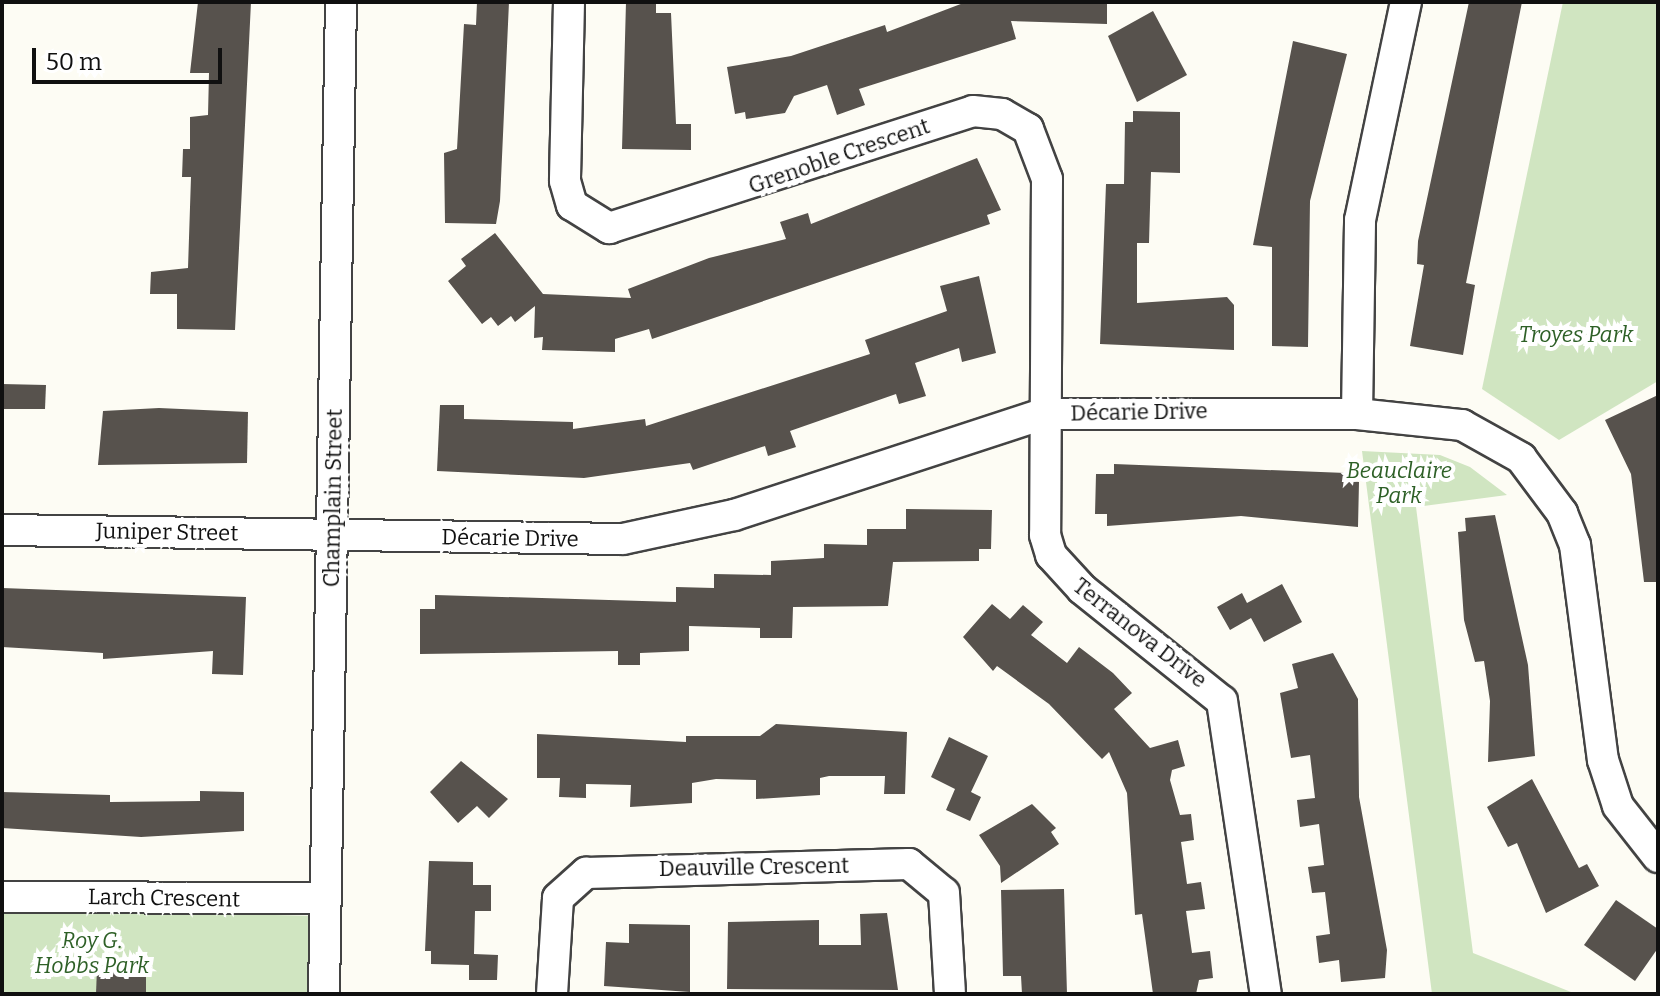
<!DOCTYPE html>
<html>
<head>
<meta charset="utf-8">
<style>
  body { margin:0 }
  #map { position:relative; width:1660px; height:996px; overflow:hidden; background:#fdfcf4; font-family:Bitter,serif }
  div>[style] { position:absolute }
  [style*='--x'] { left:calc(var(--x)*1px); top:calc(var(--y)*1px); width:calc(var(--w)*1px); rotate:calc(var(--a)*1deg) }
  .green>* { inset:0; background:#d0e5c1 }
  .building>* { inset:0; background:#57524d }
  .roads { filter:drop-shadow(2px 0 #434343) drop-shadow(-2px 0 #434343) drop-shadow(0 2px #434343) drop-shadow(0 -2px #434343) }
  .minor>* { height:30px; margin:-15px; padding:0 15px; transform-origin:15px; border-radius:15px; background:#fff }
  span { translate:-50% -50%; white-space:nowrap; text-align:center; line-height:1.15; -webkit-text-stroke:8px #fff; paint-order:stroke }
  .street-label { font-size:22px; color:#101010 }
  .park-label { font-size:22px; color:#2e6027; font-style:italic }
  .frame { position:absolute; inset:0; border:4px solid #101010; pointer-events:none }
  .scale { position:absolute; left:32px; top:48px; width:190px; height:36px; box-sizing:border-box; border:4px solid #101010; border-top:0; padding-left:10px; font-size:24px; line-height:28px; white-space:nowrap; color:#101010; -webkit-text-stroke:6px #fff; paint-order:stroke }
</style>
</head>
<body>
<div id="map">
  <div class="green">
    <div style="clip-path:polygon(1563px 2px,1658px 2px,1658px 381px,1559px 440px,1482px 389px)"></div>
    <div style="clip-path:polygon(1362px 451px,1440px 455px,1470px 467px,1507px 495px,1416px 507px,1473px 953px,1576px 994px,1432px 994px)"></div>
    <div style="clip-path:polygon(2px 908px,316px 916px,316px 994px,2px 994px)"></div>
  </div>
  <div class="building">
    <div style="clip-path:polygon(198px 2px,251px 2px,235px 330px,177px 329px,177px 294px,150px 294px,151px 272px,188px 268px,191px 177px,182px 177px,183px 149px,190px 149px,190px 117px,208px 115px,209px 73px,190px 73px)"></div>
    <div style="clip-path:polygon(477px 2px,509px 2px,500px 201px,496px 224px,445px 223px,444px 153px,457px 149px,464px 24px,476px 25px)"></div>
    <div style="clip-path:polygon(626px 2px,656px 2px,656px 13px,671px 13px,676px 124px,691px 124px,691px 150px,622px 149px)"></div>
    <div style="clip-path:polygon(966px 2px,1107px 2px,1107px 24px,1011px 21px,1016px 39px,859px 89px,865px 105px,837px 115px,827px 85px,794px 96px,785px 113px,746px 119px,745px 112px,735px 114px,727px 67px,791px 56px,885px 25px,887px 32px)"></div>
    <div style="clip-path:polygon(1469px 2px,1522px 2px,1466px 283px,1475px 285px,1463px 355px,1410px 346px,1424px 265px,1417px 264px,1418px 241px)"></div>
    <div style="clip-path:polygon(1153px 11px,1187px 75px,1137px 102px,1108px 36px)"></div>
    <div style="clip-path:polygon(1293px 41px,1347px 54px,1310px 201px,1308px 347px,1272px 346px,1272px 247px,1253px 245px)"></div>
    <div style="clip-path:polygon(1133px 111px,1180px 112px,1180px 173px,1151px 172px,1149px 243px,1137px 243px,1137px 303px,1227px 297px,1234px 305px,1234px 350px,1100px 344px,1106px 184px,1124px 184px,1125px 122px,1133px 122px)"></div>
    <div style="clip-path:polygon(977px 158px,1001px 210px,987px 215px,990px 224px,652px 339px,649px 329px,615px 339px,615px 352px,542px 350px,543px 337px,534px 338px,535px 306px,515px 322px,511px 316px,498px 326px,491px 317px,482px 324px,448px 281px,466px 266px,461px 259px,495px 233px,543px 294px,631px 298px,628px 289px,709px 258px,786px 239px,780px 222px,808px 213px,811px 224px)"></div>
    <div style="clip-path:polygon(979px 276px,996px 353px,962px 362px,959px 348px,915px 363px,926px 396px,899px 404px,896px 394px,790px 431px,796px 447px,768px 456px,765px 446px,693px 470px,690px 463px,584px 478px,437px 471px,440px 405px,464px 405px,464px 419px,573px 422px,573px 429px,645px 419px,646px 426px,870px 354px,865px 340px,947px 311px,940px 286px)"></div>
    <div style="clip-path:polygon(2px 384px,46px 385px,45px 409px,2px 409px)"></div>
    <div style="clip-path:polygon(1658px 395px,1658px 582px,1644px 582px,1631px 474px,1605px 420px)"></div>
    <div style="clip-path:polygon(159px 408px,248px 412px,247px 463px,98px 465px,103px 411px)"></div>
    <div style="clip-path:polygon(1114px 464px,1346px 473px,1346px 481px,1359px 482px,1358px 527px,1241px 516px,1107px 526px,1107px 514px,1095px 514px,1096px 474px,1114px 474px)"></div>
    <div style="clip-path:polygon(906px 509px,992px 510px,991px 549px,979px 549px,979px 561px,893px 562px,888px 606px,793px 607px,792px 638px,760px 638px,760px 628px,689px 626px,689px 651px,640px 653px,640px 665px,618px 665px,618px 651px,420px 654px,420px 609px,435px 609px,435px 595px,676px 602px,676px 587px,714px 588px,714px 574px,771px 575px,771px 561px,824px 558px,824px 544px,867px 545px,867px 529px,906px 529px)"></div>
    <div style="clip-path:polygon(1495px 515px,1528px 665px,1535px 756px,1488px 762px,1490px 701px,1484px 661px,1475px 662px,1464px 620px,1458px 532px,1466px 531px,1465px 518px)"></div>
    <div style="clip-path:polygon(1282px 584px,1302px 622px,1264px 642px,1251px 618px,1230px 630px,1217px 607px,1242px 593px,1247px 603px)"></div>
    <div style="clip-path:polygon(2px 588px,246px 597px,243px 675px,212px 674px,213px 651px,103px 659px,103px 653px,2px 647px)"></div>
    <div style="clip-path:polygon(992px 604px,1010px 619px,1023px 605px,1043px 622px,1031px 635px,1067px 663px,1079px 647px,1113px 673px,1132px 693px,1114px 709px,1150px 748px,1178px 740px,1185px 766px,1172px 770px,1170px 780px,1180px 815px,1191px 814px,1194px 840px,1181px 842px,1187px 884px,1201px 882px,1205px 909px,1186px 911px,1192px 953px,1210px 951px,1213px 978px,1199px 980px,1196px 994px,1153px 994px,1142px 914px,1135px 915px,1127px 793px,1109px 752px,1102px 759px,1049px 704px,997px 666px,993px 671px,963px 637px)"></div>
    <div style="clip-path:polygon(1333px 653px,1358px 699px,1359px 797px,1387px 950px,1385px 978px,1341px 982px,1339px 960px,1319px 963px,1316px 936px,1330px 934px,1325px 892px,1312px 893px,1308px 867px,1324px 865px,1319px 824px,1300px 827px,1297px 800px,1315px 798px,1310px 755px,1291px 758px,1280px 693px,1298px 688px,1292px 664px)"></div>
    <div style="clip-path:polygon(776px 724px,907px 732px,905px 794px,884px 794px,885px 776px,829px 776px,820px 778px,820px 795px,756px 799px,756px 780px,716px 779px,692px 783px,692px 803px,630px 807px,631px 785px,586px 784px,586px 798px,559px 797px,560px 778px,537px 778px,537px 734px,686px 742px,686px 736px,760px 736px)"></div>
    <div style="clip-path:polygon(949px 737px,988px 756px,971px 792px,981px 797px,970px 821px,946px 810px,955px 789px,931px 777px)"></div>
    <div style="clip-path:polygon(461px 761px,508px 799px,489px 818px,477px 806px,458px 823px,430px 792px)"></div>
    <div style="clip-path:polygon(1532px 779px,1579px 868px,1587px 864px,1599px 886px,1546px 913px,1517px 843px,1508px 847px,1487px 807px)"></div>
    <div style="clip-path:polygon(200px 791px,244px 792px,244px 831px,141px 837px,2px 828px,2px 792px,110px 795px,110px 802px,200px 801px)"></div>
    <div style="clip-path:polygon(1032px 804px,1056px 828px,1051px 832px,1059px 844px,1001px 883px,1000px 866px,979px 835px)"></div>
    <div style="clip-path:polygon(429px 861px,473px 862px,473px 885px,491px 885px,491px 911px,475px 911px,474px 954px,498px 955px,497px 980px,469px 980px,469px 965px,431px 964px,431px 951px,425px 951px)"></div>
    <div style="clip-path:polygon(1064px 889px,1067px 994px,1022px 994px,1021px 976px,1003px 976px,1001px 890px)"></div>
    <div style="clip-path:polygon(1616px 900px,1658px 929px,1658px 948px,1635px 981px,1584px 945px)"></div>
    <div style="clip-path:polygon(887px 913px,898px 990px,727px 989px,728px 922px,819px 920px,819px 945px,861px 945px,860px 914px)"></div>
    <div style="clip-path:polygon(629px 924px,690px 925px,690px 992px,604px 986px,606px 942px,629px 943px)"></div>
    <div style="clip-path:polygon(97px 968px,146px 968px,146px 994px,96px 994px)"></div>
  </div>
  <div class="roads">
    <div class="minor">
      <div style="--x:569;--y:2;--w:179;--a:91.3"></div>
      <div style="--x:565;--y:181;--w:25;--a:74"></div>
      <div style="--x:572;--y:205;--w:44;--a:31.9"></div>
      <div style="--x:609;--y:228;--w:382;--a:-17.8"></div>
      <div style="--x:973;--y:111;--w:29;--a:6"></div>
      <div style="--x:1002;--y:114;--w:30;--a:30"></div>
      <div style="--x:1028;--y:129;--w:53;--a:69.2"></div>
      <div style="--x:1047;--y:179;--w:356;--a:90.3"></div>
      <div style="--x:1045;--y:535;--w:21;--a:73"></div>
      <div style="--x:1051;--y:555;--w:46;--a:47.6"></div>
      <div style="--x:1082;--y:589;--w:179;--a:38.7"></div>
      <div style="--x:1222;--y:701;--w:296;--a:81.5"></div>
      <div style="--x:1357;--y:414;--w:194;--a:-89.1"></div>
      <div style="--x:1360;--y:220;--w:223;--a:-78.1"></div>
      <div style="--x:2;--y:530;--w:621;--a:0.83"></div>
      <div style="--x:623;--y:539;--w:114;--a:-12.2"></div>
      <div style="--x:734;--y:515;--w:325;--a:-18.1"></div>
      <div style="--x:1043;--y:414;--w:314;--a:0"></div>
      <div style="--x:1357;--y:414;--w:106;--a:6"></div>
      <div style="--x:1462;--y:425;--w:68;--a:29.2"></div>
      <div style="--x:1521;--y:458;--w:69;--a:53.3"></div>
      <div style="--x:1562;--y:513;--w:35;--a:68"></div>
      <div style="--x:1575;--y:545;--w:217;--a:82.6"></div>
      <div style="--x:1603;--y:760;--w:48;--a:71.9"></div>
      <div style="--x:1618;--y:806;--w:65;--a:51.9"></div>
      <div style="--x:2;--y:897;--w:323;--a:0.2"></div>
      <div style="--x:324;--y:994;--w:992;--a:-89.02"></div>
      <div style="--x:552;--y:994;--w:96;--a:-86.4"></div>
      <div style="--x:558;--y:898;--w:38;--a:-42"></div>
      <div style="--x:586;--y:873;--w:323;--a:-1.6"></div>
      <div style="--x:909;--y:864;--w:45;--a:39.6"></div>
      <div style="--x:944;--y:893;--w:101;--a:86.6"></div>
    </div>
  </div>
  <div class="street-label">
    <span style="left:839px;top:156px;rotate:-19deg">Grenoble Crescent</span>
    <span style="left:1139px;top:412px;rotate:-1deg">Décarie Drive</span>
    <span style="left:333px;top:498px;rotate:-89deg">Champlain Street</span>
    <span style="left:167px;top:532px;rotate:1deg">Juniper Street</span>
    <span style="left:510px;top:538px;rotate:1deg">Décarie Drive</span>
    <span style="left:1140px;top:633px;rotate:38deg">Terranova Drive</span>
    <span style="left:754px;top:867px;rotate:-1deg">Deauville Crescent</span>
    <span style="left:164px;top:898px;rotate:1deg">Larch Crescent</span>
  </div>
  <div class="park-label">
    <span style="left:1576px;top:335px">Troyes Park</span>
    <span style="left:1399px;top:483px">Beauclaire<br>Park</span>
    <span style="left:92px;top:953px">Roy G.<br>Hobbs Park</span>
  </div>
  <div class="frame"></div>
  <div class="scale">50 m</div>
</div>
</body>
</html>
